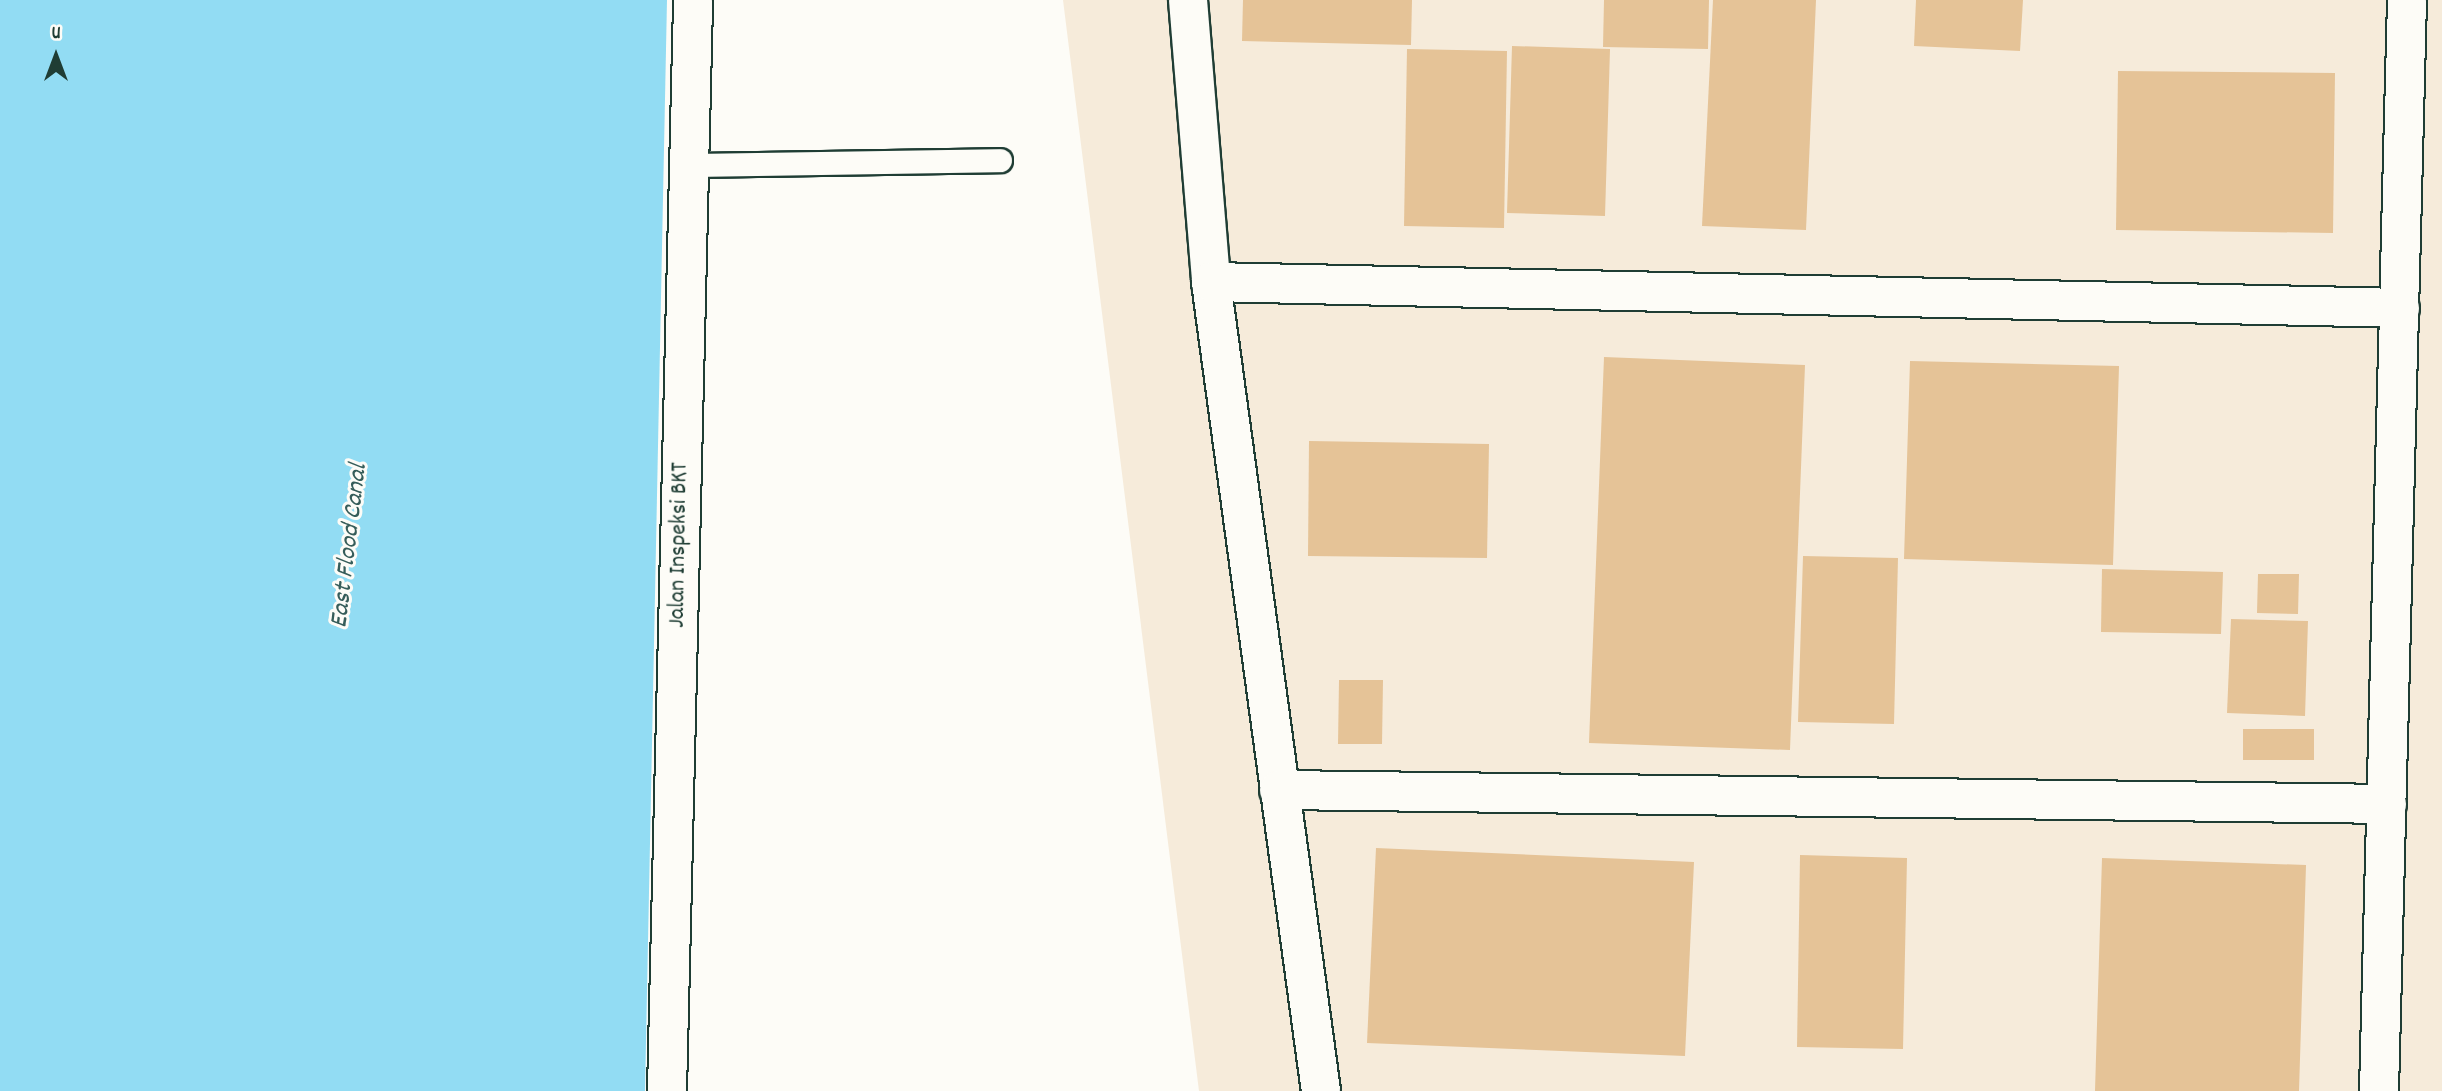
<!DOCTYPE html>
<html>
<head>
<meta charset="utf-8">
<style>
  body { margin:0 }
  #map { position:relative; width:2442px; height:1091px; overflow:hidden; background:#fdfcf7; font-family:Dekko,sans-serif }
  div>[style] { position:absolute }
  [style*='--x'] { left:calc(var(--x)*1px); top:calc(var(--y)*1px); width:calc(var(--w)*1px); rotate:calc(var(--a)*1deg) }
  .built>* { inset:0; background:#f6ebda }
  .water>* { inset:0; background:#92dcf3 }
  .building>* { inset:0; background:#e5c397 }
  .roads { filter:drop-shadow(2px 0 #1f3d34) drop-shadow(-2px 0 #1f3d34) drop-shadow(0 2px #1f3d34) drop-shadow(0 -2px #1f3d34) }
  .lane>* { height:23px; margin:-11.5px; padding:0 11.5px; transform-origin:11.5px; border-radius:11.5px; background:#fdfcf7 }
  .street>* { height:38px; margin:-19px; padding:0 19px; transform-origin:19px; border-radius:19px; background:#fdfcf7 }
  .secondary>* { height:38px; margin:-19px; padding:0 19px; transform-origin:19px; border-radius:19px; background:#fdfcf7 }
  span { translate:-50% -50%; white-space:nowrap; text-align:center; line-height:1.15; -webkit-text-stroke:6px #fdfcf7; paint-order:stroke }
  .street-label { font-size:24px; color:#1f3d34 }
  .water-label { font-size:26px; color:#365d5a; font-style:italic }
  .north { position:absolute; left:21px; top:21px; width:70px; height:70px; -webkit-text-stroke:5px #fdfcf7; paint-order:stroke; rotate:0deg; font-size:19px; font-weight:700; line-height:28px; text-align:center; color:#1f3d34 }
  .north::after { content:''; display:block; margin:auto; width:24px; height:32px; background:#1f3d34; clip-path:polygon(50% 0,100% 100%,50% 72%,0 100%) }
</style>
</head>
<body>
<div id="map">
  <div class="built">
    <div style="clip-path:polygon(1063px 0,2442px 0,2442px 1091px,1199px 1091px)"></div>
  </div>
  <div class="water">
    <div style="clip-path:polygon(0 0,667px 0,645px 1091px,0 1091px)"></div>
  </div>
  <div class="building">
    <div style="clip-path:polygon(1243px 0,1412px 0,1411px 45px,1242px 41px)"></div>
    <div style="clip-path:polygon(1604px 0,1709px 0,1708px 49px,1603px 47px)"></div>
    <div style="clip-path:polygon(1713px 0,1816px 0,1806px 230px,1702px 226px)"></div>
    <div style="clip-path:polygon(1916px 0,2023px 0,2020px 51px,1914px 46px)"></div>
    <div style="clip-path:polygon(1512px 46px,1610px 49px,1605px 216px,1507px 213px)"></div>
    <div style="clip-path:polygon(1407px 49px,1507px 51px,1504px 228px,1404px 226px)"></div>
    <div style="clip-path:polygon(2118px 71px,2335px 73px,2333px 233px,2116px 230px)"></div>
    <div style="clip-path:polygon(1604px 357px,1805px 365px,1790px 750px,1589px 743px)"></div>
    <div style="clip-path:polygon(1910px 361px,2119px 366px,2113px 565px,1904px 559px)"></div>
    <div style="clip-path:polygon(1309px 441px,1489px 444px,1487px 558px,1308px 556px)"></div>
    <div style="clip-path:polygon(1803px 556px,1898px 558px,1894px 724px,1798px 722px)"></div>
    <div style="clip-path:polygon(2102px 569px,2223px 572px,2221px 634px,2101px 632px)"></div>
    <div style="clip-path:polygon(2258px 574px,2299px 574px,2298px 614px,2257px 613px)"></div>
    <div style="clip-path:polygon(2231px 619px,2308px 621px,2305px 716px,2227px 713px)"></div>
    <div style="clip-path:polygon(1339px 680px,1383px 680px,1382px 744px,1338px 744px)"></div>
    <div style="clip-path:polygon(2243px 729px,2314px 729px,2314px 760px,2243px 760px)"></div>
    <div style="clip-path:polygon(1376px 848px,1694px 862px,1685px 1056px,1367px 1043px)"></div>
    <div style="clip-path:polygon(1800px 855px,1907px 858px,1903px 1049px,1797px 1047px)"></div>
    <div style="clip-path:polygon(2102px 858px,2306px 865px,2299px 1091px,2095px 1091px)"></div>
  </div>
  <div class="roads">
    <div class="lane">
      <div style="--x:689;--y:165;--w:311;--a:-0.9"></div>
    </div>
    <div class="street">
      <div style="--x:1188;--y:0;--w:283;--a:85.3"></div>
      <div style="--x:1211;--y:282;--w:816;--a:82.26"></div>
      <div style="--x:1211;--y:282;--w:1189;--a:1.25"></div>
      <div style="--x:1279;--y:790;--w:1108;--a:0.72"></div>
      <div style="--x:2379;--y:1091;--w:1091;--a:-88.53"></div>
    </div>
    <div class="secondary">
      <div style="--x:667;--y:1091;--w:1091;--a:-88.63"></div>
    </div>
  </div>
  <div class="street-label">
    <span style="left:680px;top:545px;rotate:-89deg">Jalan Inspeksi BKT</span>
  </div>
  <div class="water-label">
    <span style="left:350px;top:546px;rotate:-83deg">East Flood Canal</span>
  </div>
  <div class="north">U</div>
</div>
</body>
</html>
